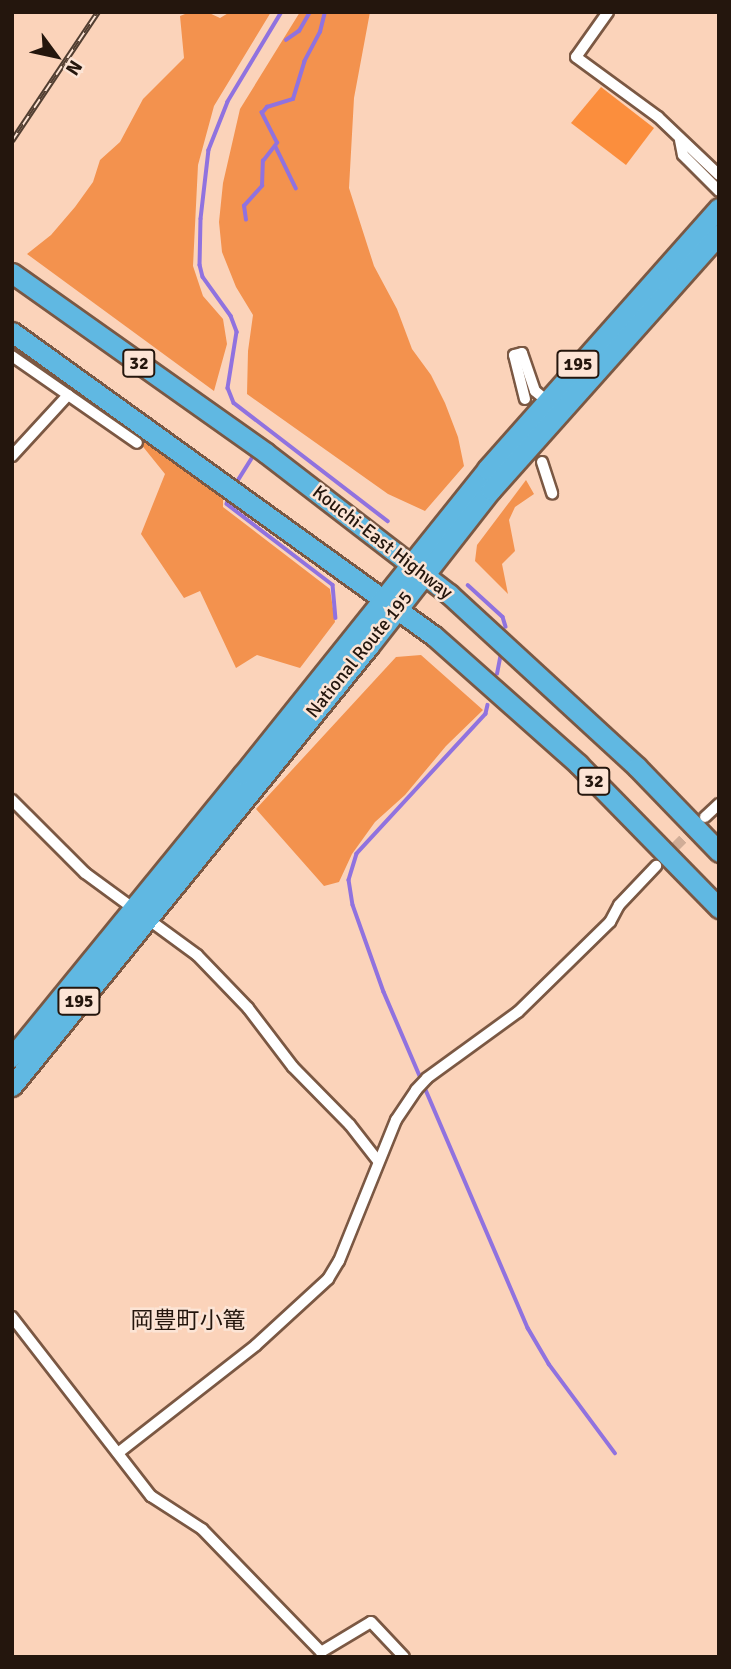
<!DOCTYPE html>
<html>
<head>
<meta charset="utf-8">
<style>
  body { margin:0 }
  #map { position:relative; width:731px; height:1669px; overflow:hidden; background:#fbd3ba; font-family:Signika,"Noto Sans JP",sans-serif }
  div>[style] { position:absolute }
  [style*='--x'] { left:calc(var(--x)*1px); top:calc(var(--y)*1px); width:calc(var(--w)*1px); rotate:calc(var(--a)*1deg) }
  .green>* { inset:0; background:#f3924e }
  .forest>* { inset:0; background:#fb8e3d }
  .stream>* { height:3.5px; margin:-1.75px; padding:0 1.75px; transform-origin:1.75px; border-radius:1.75px; background:#9072df }
  .minor-tunnel>* { height:10px; margin-top:-5px; transform-origin:0; background:repeating-linear-gradient(90deg,#d0ad97 0 10px,transparent 0 15px) }
  .roads { filter:drop-shadow(2px 0 #7b5843) drop-shadow(-2px 0 #7b5843) drop-shadow(0 2px #7b5843) drop-shadow(0 -2px #7b5843) }
  .minor>* { height:10px; margin:-5px; padding:0 5px; transform-origin:5px; border-radius:5px; background:#fff }
  .trunk>* { height:19px; margin:-9.5px; padding:0 9.5px; transform-origin:9.5px; border-radius:9.5px; background:#60b8e2 }
  .rail>* { height:6px; margin-top:-3px; transform-origin:0; background:repeating-linear-gradient(90deg,#fce4d5 0 10px,#513e31 0 20px); box-sizing:border-box; border-block:2px solid #513e31 }
  span { translate:-50% -50%; white-space:nowrap; text-align:center; line-height:1.15; -webkit-text-stroke:5px #fce4d5; paint-order:stroke }
  .shield-label span { padding:2px 5px; background:#fce4d5; border:2px solid; border-radius:5px; -webkit-text-stroke-width:0 }
  .shield-label { font-size:18px; color:#24160d; font-weight:700 }
  .street-label { font-size:19px; color:#24160d }
  .quarter-label { font-size:23px; color:#24160d }
  .frame { position:absolute; inset:0; border:14px solid #24160d; pointer-events:none }
  .north { position:absolute; left:21px; top:21px; width:70px; height:70px; -webkit-text-stroke:5px #fce4d5; paint-order:stroke; rotate:123deg; font-size:19px; font-weight:700; line-height:28px; text-align:center; color:#24160d }
  .north::after { content:''; display:block; margin:auto; width:24px; height:32px; background:#24160d; clip-path:polygon(50% 0,100% 100%,50% 72%,0 100%) }
</style>
</head>
<body>
<div id="map">
  <div class="green">
    <div style="clip-path:polygon(190px 12px,207px 12px,220px 18px,230px 12px,271px 12px,214px 106px,198px 165px,193px 266px,203px 296px,223px 319px,227px 344px,214px 391px,27px 254px,51px 235px,75px 207px,93px 182px,100px 160px,120px 142px,143px 99px,184px 58px,180px 16px)"></div>
    <div style="clip-path:polygon(300px 12px,370px 12px,354px 98px,349px 188px,374px 266px,397px 309px,412px 349px,431px 375px,445px 403px,458px 437px,464px 466px,425px 511px,388px 494px,247px 394px,248px 351px,253px 315px,236px 287px,222px 252px,219px 222px,223px 183px,240px 109px)"></div>
    <div style="clip-path:polygon(142px 440px,223px 497px,223px 507px,330px 589px,335px 622px,300px 668px,257px 655px,236px 668px,200px 591px,184px 598px,141px 534px,165px 474px,140px 443px)"></div>
    <div style="clip-path:polygon(526px 480px,534px 494px,515px 507px,509px 520px,515px 551px,502px 564px,508px 594px,475px 561px,477px 545px)"></div>
    <div style="clip-path:polygon(421px 655px,483px 710px,446px 746px,405px 795px,375px 822px,352px 854px,339px 882px,324px 886px,256px 809px,396px 657px)"></div>
  </div>
  <div class="forest">
    <div style="clip-path:polygon(601px 87px,654px 128px,626px 165px,571px 123px)"></div>
  </div>
  <div class="stream">
    <div style="--x:282;--y:12;--w:105;--a:121"></div>
    <div style="--x:228;--y:102;--w:52;--a:111.6"></div>
    <div style="--x:209;--y:150;--w:69;--a:96.6"></div>
    <div style="--x:201;--y:219;--w:46;--a:91.2"></div>
    <div style="--x:200;--y:265;--w:12;--a:76"></div>
    <div style="--x:203;--y:277;--w:48;--a:54.3"></div>
    <div style="--x:231;--y:316;--w:17;--a:69"></div>
    <div style="--x:237;--y:332;--w:57;--a:99.1"></div>
    <div style="--x:228;--y:388;--w:16;--a:68"></div>
    <div style="--x:234;--y:403;--w:194;--a:37.5"></div>
    <div style="--x:286;--y:40;--w:16;--a:-35"></div>
    <div style="--x:299;--y:31;--w:22;--a:-60"></div>
    <div style="--x:276;--y:147;--w:46;--a:64"></div>
    <div style="--x:246;--y:220;--w:14;--a:-98"></div>
    <div style="--x:244;--y:206;--w:27;--a:-48"></div>
    <div style="--x:262;--y:186;--w:25;--a:-88"></div>
    <div style="--x:263;--y:161;--w:23;--a:-52"></div>
    <div style="--x:277;--y:143;--w:34;--a:-117"></div>
    <div style="--x:262;--y:113;--w:8;--a:-50"></div>
    <div style="--x:267;--y:107;--w:27;--a:-17"></div>
    <div style="--x:293;--y:99;--w:39;--a:-73"></div>
    <div style="--x:304;--y:62;--w:34;--a:-62"></div>
    <div style="--x:320;--y:32;--w:21;--a:-76"></div>
    <div style="--x:235;--y:485;--w:38;--a:-58"></div>
    <div style="--x:230;--y:495;--w:9;--a:108"></div>
    <div style="--x:227;--y:504;--w:133;--a:37.4"></div>
    <div style="--x:333;--y:585;--w:33;--a:85"></div>
    <div style="--x:468;--y:585;--w:47;--a:42.4"></div>
    <div style="--x:503;--y:617;--w:10;--a:73"></div>
    <div style="--x:497;--y:674;--w:20;--a:-79"></div>
    <div style="--x:488;--y:705;--w:9;--a:103"></div>
    <div style="--x:486;--y:714;--w:190;--a:132.7"></div>
    <div style="--x:357;--y:854;--w:27;--a:107"></div>
    <div style="--x:349;--y:880;--w:25;--a:81"></div>
    <div style="--x:353;--y:905;--w:92;--a:70.4"></div>
    <div style="--x:384;--y:992;--w:366;--a:66.8"></div>
    <div style="--x:528;--y:1328;--w:42;--a:59.7"></div>
    <div style="--x:549;--y:1364;--w:111;--a:53.4"></div>
  </div>
  <div class="minor-tunnel">
    <div style="--x:665;--y:857;--w:47;--a:-45"></div>
  </div>
  <div class="roads">
    <div class="minor">
      <div style="--x:608;--y:12;--w:55;--a:125.4"></div>
      <div style="--x:576;--y:57;--w:102;--a:36.2"></div>
      <div style="--x:658;--y:117;--w:84;--a:43.6"></div>
      <div style="--x:680;--y:140;--w:15;--a:79"></div>
      <div style="--x:683;--y:155;--w:51;--a:45"></div>
      <div style="--x:12;--y:356;--w:152;--a:34.8"></div>
      <div style="--x:525;--y:399;--w:45;--a:-104"></div>
      <div style="--x:514;--y:355;--w:8;--a:-14"></div>
      <div style="--x:522;--y:353;--w:40;--a:71.1"></div>
      <div style="--x:535;--y:391;--w:14;--a:39"></div>
      <div style="--x:12;--y:456;--w:83;--a:-47.4"></div>
      <div style="--x:542;--y:462;--w:33;--a:72"></div>
      <div style="--x:12;--y:800;--w:103;--a:45"></div>
      <div style="--x:85;--y:873;--w:139;--a:36.2"></div>
      <div style="--x:197;--y:955;--w:74;--a:46.1"></div>
      <div style="--x:248;--y:1008;--w:74;--a:52.7"></div>
      <div style="--x:293;--y:1067;--w:81;--a:45.5"></div>
      <div style="--x:350;--y:1125;--w:46;--a:52.1"></div>
      <div style="--x:705;--y:817;--w:19;--a:-43"></div>
      <div style="--x:12;--y:1317;--w:227;--a:52.2"></div>
      <div style="--x:151;--y:1496;--w:61;--a:32.9"></div>
      <div style="--x:202;--y:1529;--w:171;--a:45.9"></div>
      <div style="--x:321;--y:1652;--w:58;--a:-31"></div>
      <div style="--x:371;--y:1622;--w:48;--a:46.7"></div>
      <div style="--x:118;--y:1453;--w:175;--a:-38"></div>
      <div style="--x:256;--y:1345;--w:98;--a:-42.5"></div>
      <div style="--x:328;--y:1279;--w:21;--a:-59"></div>
      <div style="--x:339;--y:1261;--w:152;--a:-68"></div>
      <div style="--x:396;--y:1120;--w:36;--a:-56"></div>
      <div style="--x:416;--y:1090;--w:16;--a:-47"></div>
      <div style="--x:427;--y:1078;--w:112;--a:-36"></div>
      <div style="--x:518;--y:1012;--w:129;--a:-44.4"></div>
      <div style="--x:610;--y:922;--w:19;--a:-62"></div>
      <div style="--x:619;--y:905;--w:54;--a:-46.5"></div>
    </div>
    <div class="trunk">
      <div style="--x:12;--y:273;--w:311;--a:35.3"></div>
      <div style="--x:266;--y:453;--w:231;--a:37.6"></div>
      <div style="--x:449;--y:594;--w:255;--a:42.6"></div>
      <div style="--x:637;--y:767;--w:118;--a:46"></div>
      <div style="--x:12;--y:332;--w:520;--a:35.77"></div>
      <div style="--x:434;--y:636;--w:193;--a:41.6"></div>
      <div style="--x:578;--y:764;--w:202;--a:45.6"></div>
      <div style="--x:12;--y:1057;--w:365;--a:-50.8"></div>
      <div style="--x:243;--y:774;--w:391;--a:-51.3"></div>
      <div style="--x:487;--y:469;--w:349;--a:-48.4"></div>
      <div style="--x:12;--y:1086;--w:567;--a:-50.95"></div>
      <div style="--x:369;--y:646;--w:198;--a:-52"></div>
      <div style="--x:491;--y:490;--w:343;--a:-48.3"></div>
    </div>
  </div>
  <div class="rail">
    <div style="--x:12;--y:141;--w:155;--a:-56.3"></div>
  </div>
  <div class="shield-label">
    <span style="left:139px;top:363px">32</span>
    <span style="left:578px;top:364px">195</span>
    <span style="left:594px;top:781px">32</span>
    <span style="left:79px;top:1001px">195</span>
  </div>
  <div class="street-label">
    <span style="left:382px;top:543px;rotate:38deg">Kouchi-East Highway</span>
    <span style="left:360px;top:655px;rotate:-51deg">National Route 195</span>
  </div>
  <div class="quarter-label">
    <span style="left:188px;top:1321px">岡豊町小篭</span>
  </div>
  <div class="frame"></div>
  <div class="north">N</div>
</div>
</body>
</html>
